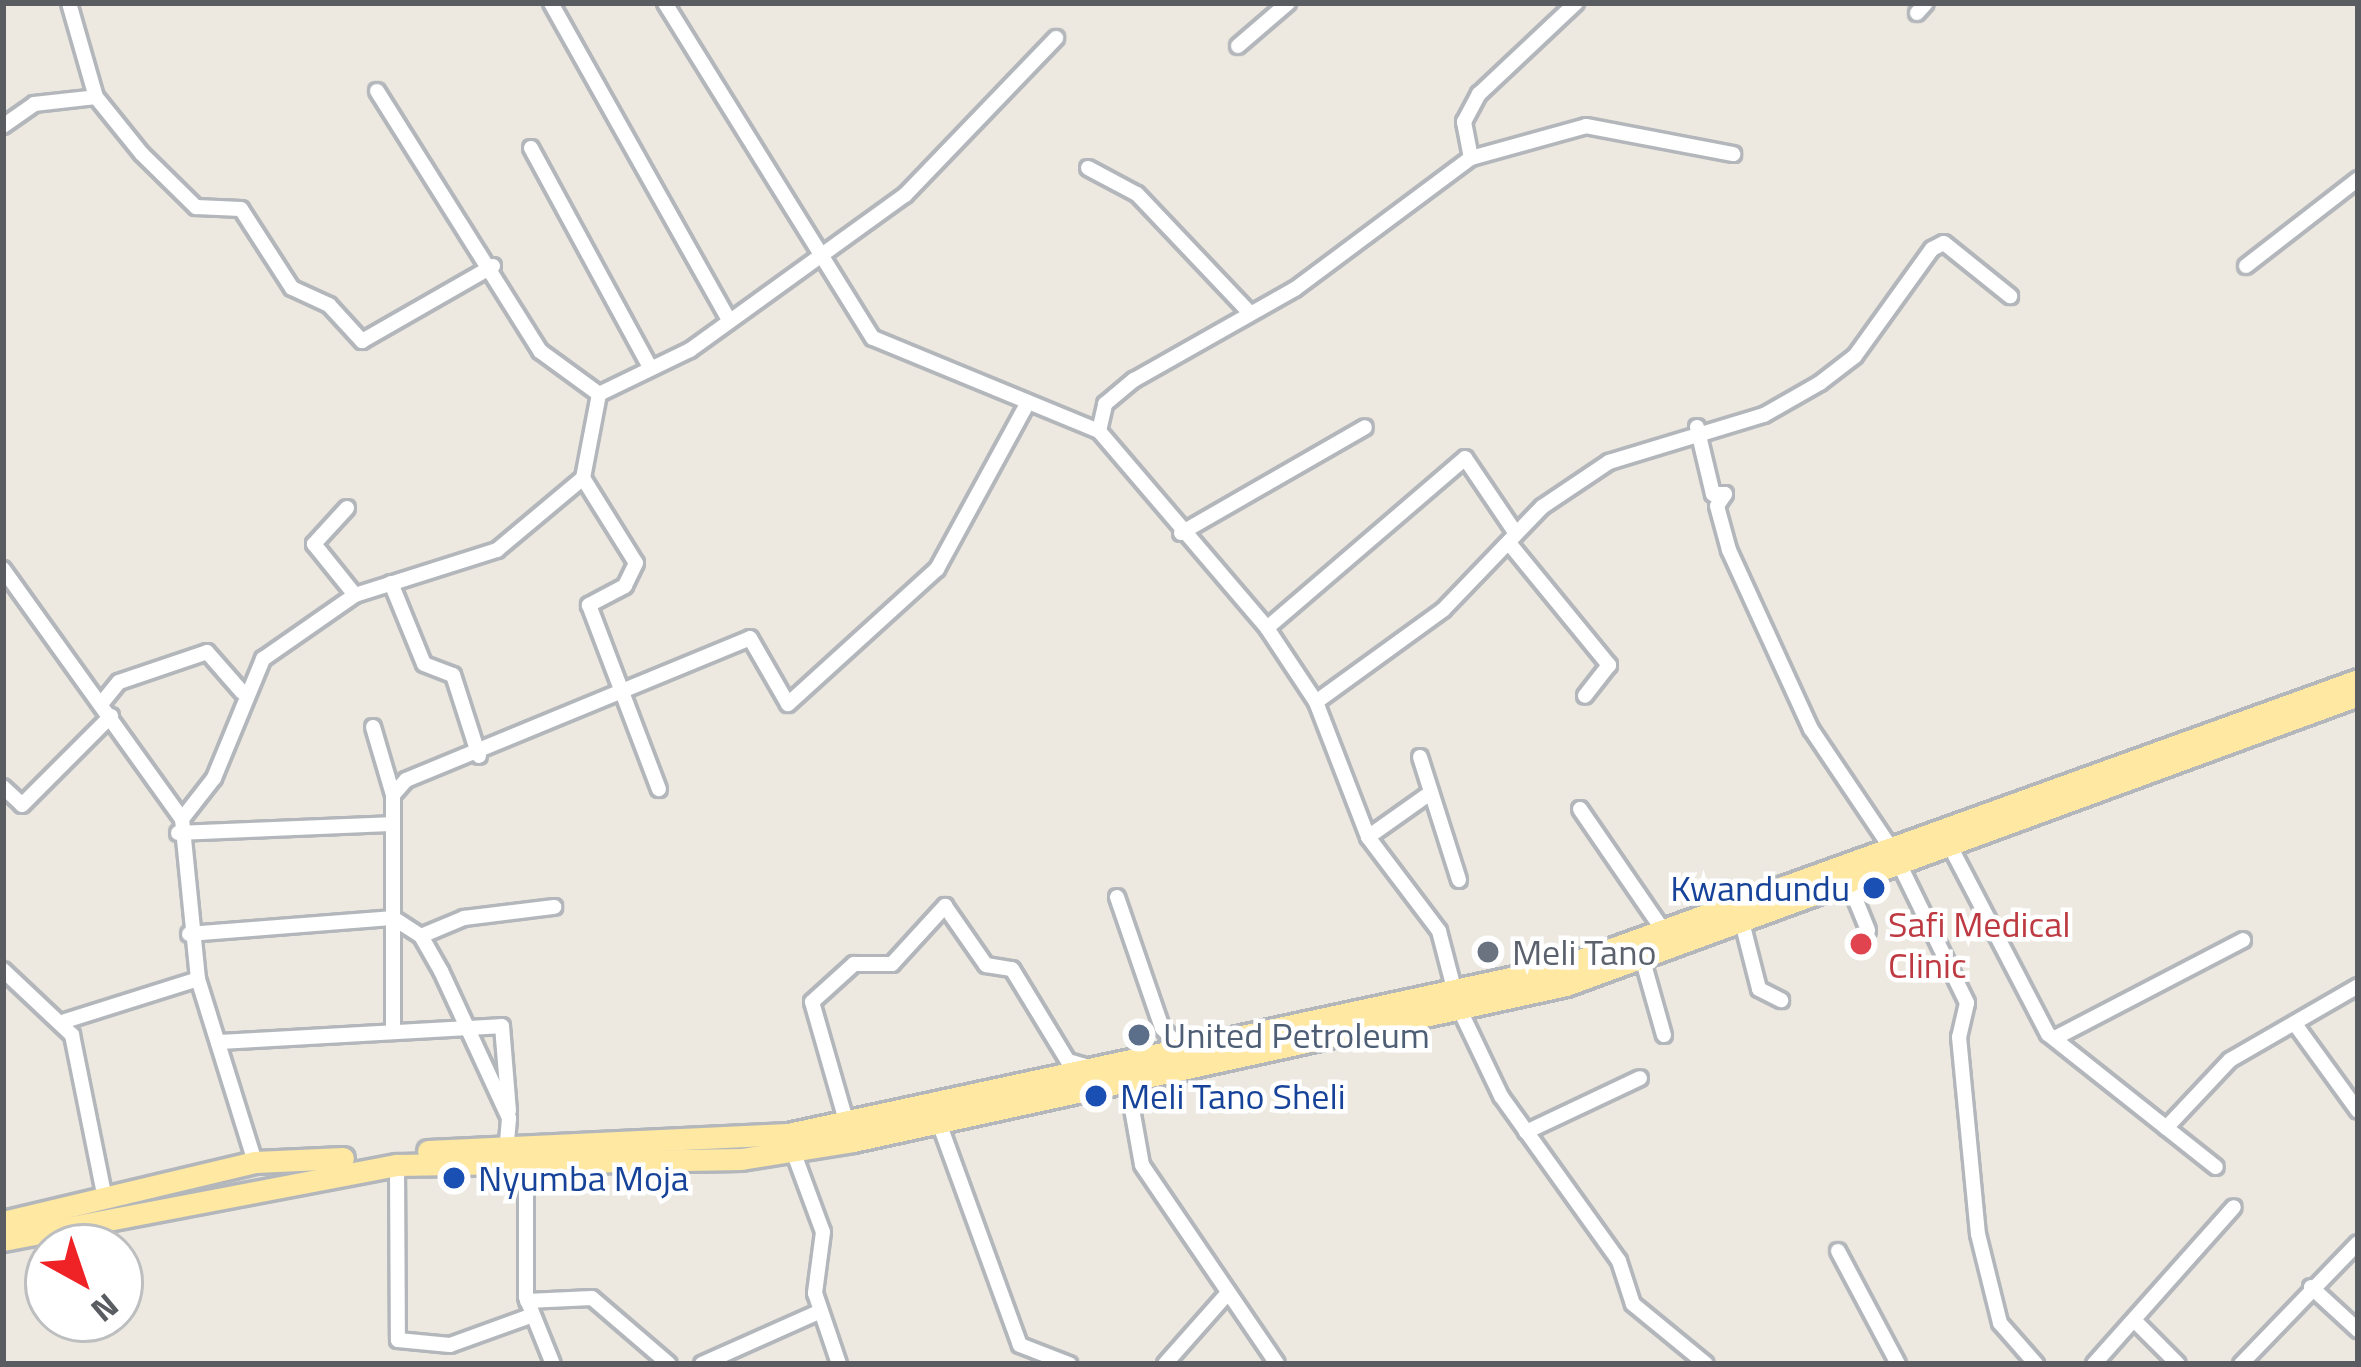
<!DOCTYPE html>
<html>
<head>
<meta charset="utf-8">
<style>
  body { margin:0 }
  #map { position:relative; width:2361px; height:1367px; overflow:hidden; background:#ede9e0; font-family:"Titillium Web",sans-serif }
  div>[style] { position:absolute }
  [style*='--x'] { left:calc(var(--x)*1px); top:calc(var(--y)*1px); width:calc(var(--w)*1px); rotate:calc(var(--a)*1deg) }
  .roads { filter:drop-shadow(3px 0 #b3b7bb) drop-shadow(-3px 0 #b3b7bb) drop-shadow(0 3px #b3b7bb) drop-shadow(0 -3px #b3b7bb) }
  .minor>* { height:14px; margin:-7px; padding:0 7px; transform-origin:7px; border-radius:7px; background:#fff }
  .primary>* { height:21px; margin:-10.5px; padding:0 10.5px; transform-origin:10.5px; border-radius:10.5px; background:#ffe8a2 }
  .dots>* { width:33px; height:33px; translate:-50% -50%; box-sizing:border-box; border:6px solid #fff; border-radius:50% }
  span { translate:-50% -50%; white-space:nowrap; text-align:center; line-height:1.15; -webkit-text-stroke:9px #fff; paint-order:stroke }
  .transit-label { font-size:36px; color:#164399 }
  .right { translate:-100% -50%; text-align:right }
  .left { translate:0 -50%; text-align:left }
  .health-label { font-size:36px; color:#be3a42 }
  .worship-label { font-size:36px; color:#5b616d }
  .service-label { font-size:36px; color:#4e5e75 }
  .frame { position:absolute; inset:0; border:6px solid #595d62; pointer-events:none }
  .north { position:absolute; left:24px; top:1223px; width:120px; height:120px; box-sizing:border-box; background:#fff; border:3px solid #bdbec0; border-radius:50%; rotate:140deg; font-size:33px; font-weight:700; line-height:48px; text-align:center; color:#595d62 }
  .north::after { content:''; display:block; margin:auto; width:42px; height:54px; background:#ef2325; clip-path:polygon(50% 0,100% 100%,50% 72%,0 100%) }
</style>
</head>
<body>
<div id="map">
  <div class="roads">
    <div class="minor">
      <div style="--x:69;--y:3;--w:98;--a:74"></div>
      <div style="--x:96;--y:97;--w:73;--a:51.1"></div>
      <div style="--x:142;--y:154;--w:76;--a:44.5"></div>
      <div style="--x:196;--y:207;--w:45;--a:2.5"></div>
      <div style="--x:241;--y:209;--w:94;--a:57.2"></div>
      <div style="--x:292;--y:288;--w:41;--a:24.7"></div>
      <div style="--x:329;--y:305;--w:49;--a:47.5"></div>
      <div style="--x:362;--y:341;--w:151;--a:-29.8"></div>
      <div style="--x:551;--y:3;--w:360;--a:60.7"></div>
      <div style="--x:665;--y:3;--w:394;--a:58.2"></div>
      <div style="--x:873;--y:338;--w:244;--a:22.4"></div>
      <div style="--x:1099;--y:431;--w:259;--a:49.5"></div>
      <div style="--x:1267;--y:628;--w:89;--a:56.5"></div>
      <div style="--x:1316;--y:702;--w:145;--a:68.9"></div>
      <div style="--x:1368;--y:837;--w:118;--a:52.9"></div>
      <div style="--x:1439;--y:931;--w:80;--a:75.4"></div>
      <div style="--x:1459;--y:1008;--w:98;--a:64.5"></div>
      <div style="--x:1501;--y:1096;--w:203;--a:54.4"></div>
      <div style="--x:1619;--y:1261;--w:45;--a:72"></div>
      <div style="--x:1633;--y:1304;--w:94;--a:39.4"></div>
      <div style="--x:1917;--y:13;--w:13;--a:-48"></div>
      <div style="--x:1238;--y:46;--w:66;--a:-40.7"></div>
      <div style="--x:377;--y:91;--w:307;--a:57.9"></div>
      <div style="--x:540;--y:351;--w:73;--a:36.1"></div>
      <div style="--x:3;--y:126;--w:38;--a:-35"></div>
      <div style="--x:34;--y:104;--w:62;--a:-6.4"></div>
      <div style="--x:531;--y:148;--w:247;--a:61.5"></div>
      <div style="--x:1471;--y:158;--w:119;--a:-15.5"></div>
      <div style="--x:1586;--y:126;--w:150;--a:10.8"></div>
      <div style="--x:1088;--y:168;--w:55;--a:28"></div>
      <div style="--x:1137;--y:194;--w:163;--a:46.5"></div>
      <div style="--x:2246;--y:266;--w:142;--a:-37.8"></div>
      <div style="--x:599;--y:394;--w:101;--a:-25.8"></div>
      <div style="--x:690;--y:350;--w:265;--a:-35.8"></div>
      <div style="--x:905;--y:195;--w:218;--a:-46.1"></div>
      <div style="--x:1697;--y:427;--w:69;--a:76.6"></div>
      <div style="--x:1713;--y:494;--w:12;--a:0"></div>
      <div style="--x:1725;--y:494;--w:14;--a:124"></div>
      <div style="--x:1717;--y:506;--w:46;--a:74.7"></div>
      <div style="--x:1729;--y:550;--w:197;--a:65.4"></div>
      <div style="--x:1811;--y:729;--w:147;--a:56.1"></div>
      <div style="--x:1893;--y:851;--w:169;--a:64"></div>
      <div style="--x:1967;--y:1003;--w:35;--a:103"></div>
      <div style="--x:1959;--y:1037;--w:198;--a:84.5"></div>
      <div style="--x:1978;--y:1234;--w:92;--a:76.1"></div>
      <div style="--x:2000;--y:1323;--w:55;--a:48.7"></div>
      <div style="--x:1099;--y:431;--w:28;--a:-77"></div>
      <div style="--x:1105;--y:404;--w:38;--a:-40"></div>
      <div style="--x:1134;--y:380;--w:185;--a:-29.5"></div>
      <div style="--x:1295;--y:289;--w:219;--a:-36.7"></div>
      <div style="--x:1471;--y:158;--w:37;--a:-101"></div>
      <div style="--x:1464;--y:122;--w:32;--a:-62"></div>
      <div style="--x:1479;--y:94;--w:133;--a:-43.2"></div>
      <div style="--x:583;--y:478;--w:100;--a:58.1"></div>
      <div style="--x:636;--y:563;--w:25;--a:116"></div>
      <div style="--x:625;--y:586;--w:41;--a:152.2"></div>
      <div style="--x:589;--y:605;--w:197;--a:69.2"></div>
      <div style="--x:347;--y:508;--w:49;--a:132.5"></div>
      <div style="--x:314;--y:544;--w:65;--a:51.2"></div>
      <div style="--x:1181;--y:533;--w:212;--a:-29.9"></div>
      <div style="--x:1509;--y:543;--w:158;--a:50.7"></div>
      <div style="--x:1609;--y:665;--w:39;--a:128"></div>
      <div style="--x:3;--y:569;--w:307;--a:54.4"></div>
      <div style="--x:391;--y:583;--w:87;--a:67.8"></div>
      <div style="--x:424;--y:664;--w:31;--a:21"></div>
      <div style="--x:453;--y:675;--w:85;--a:72.2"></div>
      <div style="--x:1267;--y:628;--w:261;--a:-40.6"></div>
      <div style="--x:1465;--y:458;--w:89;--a:56"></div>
      <div style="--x:1316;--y:702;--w:157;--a:-35.9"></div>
      <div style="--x:1443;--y:610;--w:143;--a:-46.1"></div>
      <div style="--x:1542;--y:507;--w:81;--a:-33.9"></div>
      <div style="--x:1609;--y:462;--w:162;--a:-16.9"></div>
      <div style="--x:1764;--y:415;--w:64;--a:-29.7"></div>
      <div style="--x:1820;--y:383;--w:44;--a:-37.6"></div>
      <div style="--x:1855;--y:356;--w:132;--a:-54.3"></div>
      <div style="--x:1932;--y:249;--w:13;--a:-27"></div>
      <div style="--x:1944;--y:243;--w:85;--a:38.8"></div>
      <div style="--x:101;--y:704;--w:28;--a:-51"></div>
      <div style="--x:119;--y:682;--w:93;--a:-18.8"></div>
      <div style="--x:207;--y:652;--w:53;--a:48.8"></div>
      <div style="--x:373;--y:727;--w:71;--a:73.6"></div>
      <div style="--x:1420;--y:757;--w:129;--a:72.4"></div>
      <div style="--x:3;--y:787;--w:26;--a:43"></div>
      <div style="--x:22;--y:805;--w:126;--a:-45"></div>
      <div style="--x:1580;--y:809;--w:154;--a:55.6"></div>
      <div style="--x:178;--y:833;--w:211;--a:-2.4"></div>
      <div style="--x:1368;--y:837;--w:71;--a:-35.3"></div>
      <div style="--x:1950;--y:846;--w:212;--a:62.5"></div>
      <div style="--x:2048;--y:1034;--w:214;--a:38.4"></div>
      <div style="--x:1850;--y:886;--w:48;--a:67.8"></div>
      <div style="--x:1117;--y:897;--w:139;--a:71"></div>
      <div style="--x:1162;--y:1028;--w:33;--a:47"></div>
      <div style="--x:1743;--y:926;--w:65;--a:75.7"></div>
      <div style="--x:1759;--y:989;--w:25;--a:27"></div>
      <div style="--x:189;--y:934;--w:205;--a:-4.5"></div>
      <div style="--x:393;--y:918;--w:109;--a:90"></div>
      <div style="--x:421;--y:936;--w:47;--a:-22.7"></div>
      <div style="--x:464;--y:918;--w:91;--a:-7"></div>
      <div style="--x:1643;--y:961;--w:77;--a:74.2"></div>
      <div style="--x:3;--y:970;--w:95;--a:43.3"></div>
      <div style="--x:72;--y:1035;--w:167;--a:78.6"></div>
      <div style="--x:65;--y:1021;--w:139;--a:-17.5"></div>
      <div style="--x:2295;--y:1024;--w:107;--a:54.1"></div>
      <div style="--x:2055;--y:1038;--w:212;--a:-27.5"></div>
      <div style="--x:218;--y:1042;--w:284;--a:-3.2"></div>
      <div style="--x:502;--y:1026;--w:85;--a:85.3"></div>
      <div style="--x:1126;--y:1075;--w:91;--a:79.9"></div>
      <div style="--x:1142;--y:1165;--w:240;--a:55.8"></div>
      <div style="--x:938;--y:1120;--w:239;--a:70"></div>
      <div style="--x:1020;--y:1345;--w:53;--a:21.2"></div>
      <div style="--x:847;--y:1124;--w:127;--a:-106"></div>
      <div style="--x:812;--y:1002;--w:57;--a:-42.1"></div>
      <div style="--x:854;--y:964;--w:38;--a:0"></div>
      <div style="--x:892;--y:964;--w:79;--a:-47.6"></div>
      <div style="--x:945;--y:906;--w:72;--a:55.2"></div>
      <div style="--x:986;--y:965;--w:26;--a:9"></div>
      <div style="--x:1012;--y:969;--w:108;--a:58.7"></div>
      <div style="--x:1068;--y:1061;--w:19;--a:16"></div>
      <div style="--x:2166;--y:1128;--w:93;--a:-46.7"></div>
      <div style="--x:2230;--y:1060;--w:148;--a:-30"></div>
      <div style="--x:1526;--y:1132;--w:126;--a:-25.3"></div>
      <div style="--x:793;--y:1151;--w:86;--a:69.7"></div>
      <div style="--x:823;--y:1232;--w:62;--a:97.5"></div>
      <div style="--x:815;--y:1293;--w:75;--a:71.3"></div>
      <div style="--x:506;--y:1153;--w:35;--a:-85"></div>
      <div style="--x:509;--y:1118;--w:162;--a:-114.8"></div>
      <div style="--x:441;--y:971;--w:40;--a:-119.7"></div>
      <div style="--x:421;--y:936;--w:33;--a:-147"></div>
      <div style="--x:393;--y:918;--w:123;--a:-90"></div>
      <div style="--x:393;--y:795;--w:20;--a:-49"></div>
      <div style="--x:406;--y:780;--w:372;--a:-22.4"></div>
      <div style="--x:750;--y:638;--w:76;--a:60.1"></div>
      <div style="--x:788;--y:704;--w:201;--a:-42.2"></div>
      <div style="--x:937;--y:569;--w:190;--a:-61.4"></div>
      <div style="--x:255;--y:1162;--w:192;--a:-107.3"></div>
      <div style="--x:198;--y:979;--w:161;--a:-95.7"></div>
      <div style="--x:182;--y:819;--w:52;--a:-52"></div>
      <div style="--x:214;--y:778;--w:129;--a:-67.6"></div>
      <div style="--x:263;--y:659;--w:112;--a:-34.8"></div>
      <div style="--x:355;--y:595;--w:149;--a:-17.6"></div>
      <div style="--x:497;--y:550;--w:112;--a:-39.9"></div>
      <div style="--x:583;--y:478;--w:86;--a:-79.2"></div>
      <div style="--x:526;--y:1164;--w:133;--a:90"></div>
      <div style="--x:526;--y:1297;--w:72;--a:68.1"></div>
      <div style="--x:397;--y:1165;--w:175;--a:89.7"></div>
      <div style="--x:398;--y:1340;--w:52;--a:5.5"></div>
      <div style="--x:450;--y:1345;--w:85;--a:-19.9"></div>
      <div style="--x:1838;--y:1251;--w:128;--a:62"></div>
      <div style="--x:2311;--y:1287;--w:64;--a:42.5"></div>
      <div style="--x:527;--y:1301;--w:65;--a:-2.6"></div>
      <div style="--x:592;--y:1298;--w:101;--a:40.6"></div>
      <div style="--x:2134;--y:1320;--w:62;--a:45"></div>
      <div style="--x:702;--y:1364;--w:128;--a:-24"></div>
      <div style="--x:1165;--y:1364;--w:92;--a:-48.5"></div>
      <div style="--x:2094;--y:1364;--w:210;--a:-48.3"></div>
      <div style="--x:2241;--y:1364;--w:168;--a:-46"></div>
    </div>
    <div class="primary">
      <div style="--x:428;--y:1151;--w:360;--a:-2.7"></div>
      <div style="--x:788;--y:1134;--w:791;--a:-12.19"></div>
      <div style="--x:1561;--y:967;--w:847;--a:-19.8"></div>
      <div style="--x:3;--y:1222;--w:259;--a:-13.4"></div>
      <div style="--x:255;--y:1162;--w:88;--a:-2.6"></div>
      <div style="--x:3;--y:1240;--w:401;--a:-10.8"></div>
      <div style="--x:397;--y:1165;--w:344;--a:-1"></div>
      <div style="--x:741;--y:1159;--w:113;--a:-9.1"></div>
      <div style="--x:853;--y:1141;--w:730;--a:-12.34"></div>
      <div style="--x:1566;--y:985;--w:843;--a:-20.11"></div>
    </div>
  </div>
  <div class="dots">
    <div style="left:1874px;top:888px;background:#1a4fb4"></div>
    <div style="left:1861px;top:944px;background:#e0444e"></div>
    <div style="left:1488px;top:952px;background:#6b7280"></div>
    <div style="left:1139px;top:1035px;background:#5c6f8a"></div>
    <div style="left:1096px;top:1096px;background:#1a4fb4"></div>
    <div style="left:454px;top:1178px;background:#1a4fb4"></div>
  </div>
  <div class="transit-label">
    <span class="right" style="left:1850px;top:888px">Kwandundu</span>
    <span class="left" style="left:1120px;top:1096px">Meli Tano Sheli</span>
    <span class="left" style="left:478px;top:1178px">Nyumba Moja</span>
  </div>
  <div class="health-label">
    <span class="left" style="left:1888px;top:944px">Safi Medical<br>Clinic</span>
  </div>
  <div class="worship-label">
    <span class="left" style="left:1512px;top:952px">Meli Tano</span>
  </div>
  <div class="service-label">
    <span class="left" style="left:1163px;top:1035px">United Petroleum</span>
  </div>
  <div class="frame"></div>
  <div class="north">N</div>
</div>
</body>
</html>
